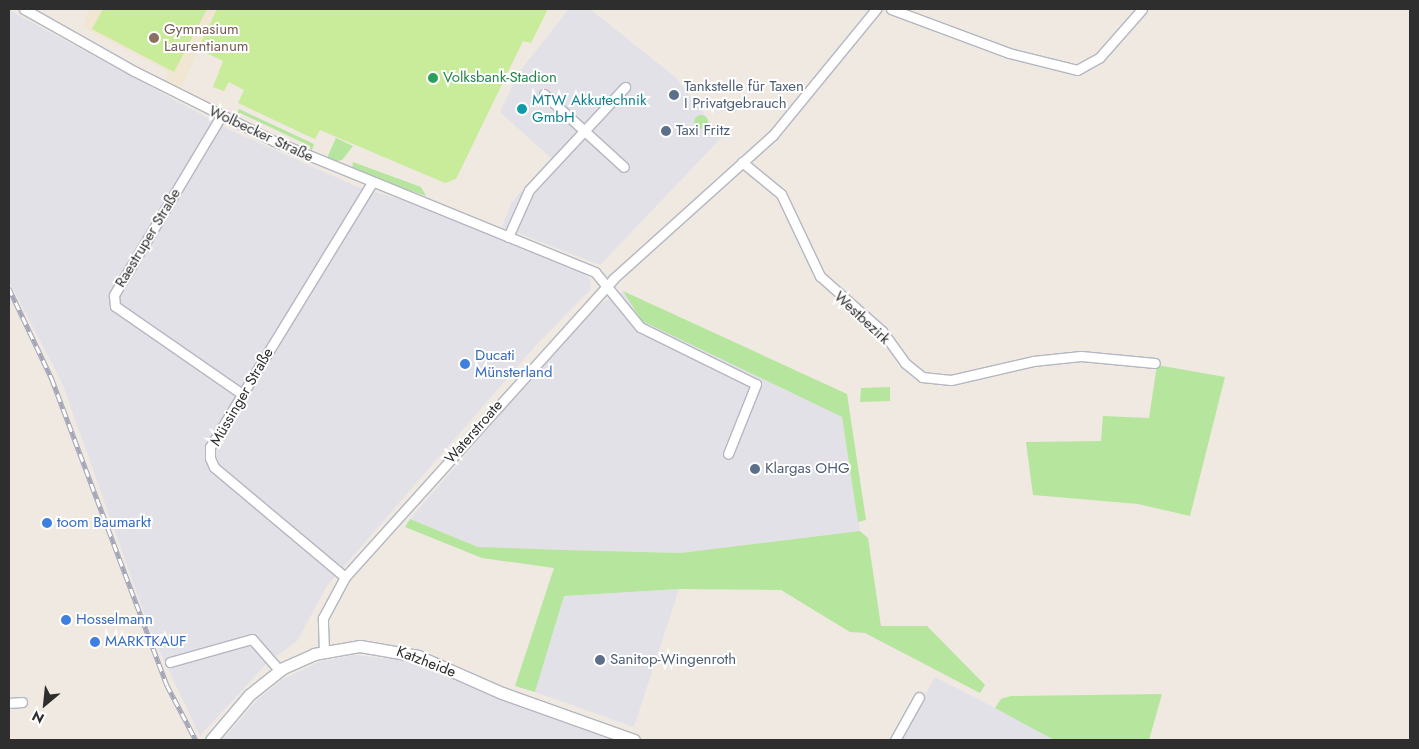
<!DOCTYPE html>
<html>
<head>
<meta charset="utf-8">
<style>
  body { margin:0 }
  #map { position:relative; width:1419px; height:749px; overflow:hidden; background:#efe9e1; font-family:Jost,sans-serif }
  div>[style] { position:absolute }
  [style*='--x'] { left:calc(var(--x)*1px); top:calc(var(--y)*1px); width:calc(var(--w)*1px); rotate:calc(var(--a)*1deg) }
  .industrial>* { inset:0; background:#e3e1e8 }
  .education>* { inset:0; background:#f0e6d1 }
  .green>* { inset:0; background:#b6e59e }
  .round { border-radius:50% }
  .pitch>* { inset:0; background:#c9ec9a }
  .roads { filter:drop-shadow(1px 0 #b4b7c1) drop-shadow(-1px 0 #b4b7c1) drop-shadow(0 1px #b4b7c1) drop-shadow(0 -1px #b4b7c1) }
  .minor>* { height:9px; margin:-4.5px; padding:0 4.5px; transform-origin:4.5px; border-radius:4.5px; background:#fff }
  .tertiary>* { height:11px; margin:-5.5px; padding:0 5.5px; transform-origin:5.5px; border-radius:5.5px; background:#fff }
  .rail>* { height:4.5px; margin-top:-2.25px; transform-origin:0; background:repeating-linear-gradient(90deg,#fff 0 8px,#a3a6b8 0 16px); box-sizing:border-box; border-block:1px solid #a3a6b8 }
  .dots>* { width:14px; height:14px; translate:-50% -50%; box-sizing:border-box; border:2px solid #fff; border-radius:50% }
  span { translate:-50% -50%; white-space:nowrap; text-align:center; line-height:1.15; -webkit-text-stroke:4px #fff; paint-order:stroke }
  .education-label { font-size:15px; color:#785e54 }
  .left { translate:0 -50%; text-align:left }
  .leisure-label { font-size:15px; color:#27864d }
  .service-label { font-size:15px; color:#4e5e75 }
  .culture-label { font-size:15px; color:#0d838f }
  .street-label { font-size:15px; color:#2e2e2e }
  .shop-label { font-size:15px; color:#366cbe }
  .frame { position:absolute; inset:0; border:10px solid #2e2e2e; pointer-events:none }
  .north { position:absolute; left:20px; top:679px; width:50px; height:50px; -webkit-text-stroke:4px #fff; paint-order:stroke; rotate:208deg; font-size:14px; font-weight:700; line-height:20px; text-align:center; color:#2e2e2e }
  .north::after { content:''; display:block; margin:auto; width:18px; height:22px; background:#2e2e2e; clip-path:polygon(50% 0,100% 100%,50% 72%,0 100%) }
</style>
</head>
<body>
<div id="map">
  <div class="industrial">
    <div style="clip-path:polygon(569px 9px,590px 9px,675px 77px,722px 137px,600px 265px,502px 227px,511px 203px,551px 158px,500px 112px,519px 72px)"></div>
    <div style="clip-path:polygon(9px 10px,230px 130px,358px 187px,439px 211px,583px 272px,590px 280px,591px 289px,538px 343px,327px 586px,297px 641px,266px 664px,200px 736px,152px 635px,62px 383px,9px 281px)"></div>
    <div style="clip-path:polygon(623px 291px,642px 321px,842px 417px,860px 531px,680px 553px,565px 550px,478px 547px,410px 519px,556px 350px,598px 305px)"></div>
    <div style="clip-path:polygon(679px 589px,634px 727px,535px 692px,564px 596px)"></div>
    <div style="clip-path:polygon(354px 655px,411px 661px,512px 704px,616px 740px,222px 740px,258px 699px,283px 679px,319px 662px)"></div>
    <div style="clip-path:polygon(935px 677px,995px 708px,1054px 740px,901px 740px)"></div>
  </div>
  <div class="education">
    <div style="clip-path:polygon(90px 9px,217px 9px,181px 89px,165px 81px,169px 72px,83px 27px)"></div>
  </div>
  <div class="green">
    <div style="clip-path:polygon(239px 109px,314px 144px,311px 153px,310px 146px,240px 113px,235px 118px)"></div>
    <div class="round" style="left:694px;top:115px;width:14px;height:14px"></div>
    <div style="clip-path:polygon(336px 138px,353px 146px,342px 160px,332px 162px,326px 160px)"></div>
    <div style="clip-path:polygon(353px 162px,421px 187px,426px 196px,352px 170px)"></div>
    <div style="clip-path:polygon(623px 291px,847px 394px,866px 520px,858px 522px,842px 417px,642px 321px)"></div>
    <div style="clip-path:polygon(1157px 365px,1225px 377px,1190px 516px,1138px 504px,1033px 495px,1026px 442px,1101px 441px,1103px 416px,1149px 418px)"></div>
    <div style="clip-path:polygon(890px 387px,890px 401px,860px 402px,861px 388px)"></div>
    <div style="clip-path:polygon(410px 519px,478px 547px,565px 550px,680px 553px,860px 531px,868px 538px,881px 626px,927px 626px,985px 685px,980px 693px,865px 633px,850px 632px,781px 590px,679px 589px,564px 596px,535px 692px,515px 686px,554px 568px,482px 558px,405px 527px)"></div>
    <div style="clip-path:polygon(1162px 694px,1149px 740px,1054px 740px,995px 708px,1001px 699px,1011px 696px)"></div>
  </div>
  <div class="pitch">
    <div style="clip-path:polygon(103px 9px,207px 9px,174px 72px,92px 29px)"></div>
    <div style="clip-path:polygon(217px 9px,548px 9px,531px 43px,523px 41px,456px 179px,445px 183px,320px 130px,315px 139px,308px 136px,238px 103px,244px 90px,229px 82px,224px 91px,213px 87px,223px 61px,198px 49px)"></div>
  </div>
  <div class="roads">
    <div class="minor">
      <div style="--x:24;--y:9;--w:126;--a:29.4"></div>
      <div style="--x:134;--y:71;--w:157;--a:26.6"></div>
      <div style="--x:274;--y:141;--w:347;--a:22.2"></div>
      <div style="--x:595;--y:272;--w:71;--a:50.7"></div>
      <div style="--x:640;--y:327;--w:129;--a:26.2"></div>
      <div style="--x:756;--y:384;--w:75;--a:111.8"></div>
      <div style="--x:891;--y:9;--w:126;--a:20.4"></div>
      <div style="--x:1009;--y:53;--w:70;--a:14"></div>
      <div style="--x:1077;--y:70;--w:25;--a:-29"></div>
      <div style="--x:1099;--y:58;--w:65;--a:-48.7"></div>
      <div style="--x:544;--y:94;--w:108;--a:42.4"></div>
      <div style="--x:221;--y:116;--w:209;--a:120.9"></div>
      <div style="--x:114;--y:295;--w:11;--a:85"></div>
      <div style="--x:115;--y:306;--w:155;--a:34.7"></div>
      <div style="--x:742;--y:162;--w:50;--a:39.4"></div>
      <div style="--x:781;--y:194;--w:91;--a:64.6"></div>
      <div style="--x:820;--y:276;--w:83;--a:41.6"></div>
      <div style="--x:882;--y:331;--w:39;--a:54"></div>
      <div style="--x:905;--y:363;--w:22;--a:39"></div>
      <div style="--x:922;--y:377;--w:29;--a:6"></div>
      <div style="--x:951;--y:380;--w:84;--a:-13"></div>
      <div style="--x:1033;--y:361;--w:48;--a:-5.9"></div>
      <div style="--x:1081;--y:356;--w:74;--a:5.4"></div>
      <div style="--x:508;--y:237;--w:51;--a:-65.9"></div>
      <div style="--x:529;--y:190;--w:141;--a:-47"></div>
      <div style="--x:345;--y:577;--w:171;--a:-140"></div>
      <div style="--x:214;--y:467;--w:10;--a:-114"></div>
      <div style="--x:210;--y:458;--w:11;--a:-90"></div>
      <div style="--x:210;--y:447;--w:310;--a:-58.5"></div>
      <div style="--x:324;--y:652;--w:34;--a:-92"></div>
      <div style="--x:323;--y:618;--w:47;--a:-61.8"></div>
      <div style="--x:345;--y:577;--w:401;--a:-48"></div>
      <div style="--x:613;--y:279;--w:215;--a:-42"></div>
      <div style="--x:773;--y:135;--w:163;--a:-50.7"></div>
      <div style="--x:170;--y:662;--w:85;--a:-15.7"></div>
      <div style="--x:252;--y:639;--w:43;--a:48.8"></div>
      <div style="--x:9;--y:703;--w:13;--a:-4"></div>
      <div style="--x:895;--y:740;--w:49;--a:-60.8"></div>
    </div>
    <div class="tertiary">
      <div style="--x:211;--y:740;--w:59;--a:-49.8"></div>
      <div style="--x:249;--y:695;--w:43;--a:-38.5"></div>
      <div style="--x:283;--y:668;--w:34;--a:-24"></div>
      <div style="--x:314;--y:654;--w:47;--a:-9.9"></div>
      <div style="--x:360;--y:646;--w:59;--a:9.8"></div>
      <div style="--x:418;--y:656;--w:92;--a:23.8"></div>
      <div style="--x:502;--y:693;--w:140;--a:19.6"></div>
    </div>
  </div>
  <div class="rail">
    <div style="--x:9;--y:288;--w:101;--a:64.7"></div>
    <div style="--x:52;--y:379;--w:327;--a:69.4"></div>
    <div style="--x:167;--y:685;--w:62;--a:62.2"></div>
  </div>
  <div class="dots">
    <div style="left:154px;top:38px;background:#8d6e63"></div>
    <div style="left:433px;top:78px;background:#2e9e5b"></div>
    <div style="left:674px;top:95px;background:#5c6f8a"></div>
    <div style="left:522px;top:109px;background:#0f9aa8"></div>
    <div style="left:666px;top:131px;background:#5c6f8a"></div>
    <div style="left:465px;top:364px;background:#3f7fe0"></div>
    <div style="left:755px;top:469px;background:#5c6f8a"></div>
    <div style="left:47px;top:523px;background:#3f7fe0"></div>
    <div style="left:66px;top:620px;background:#3f7fe0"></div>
    <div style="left:95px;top:642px;background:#3f7fe0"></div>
    <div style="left:600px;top:660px;background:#5c6f8a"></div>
  </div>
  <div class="education-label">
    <span class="left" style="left:164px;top:38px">Gymnasium<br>Laurentianum</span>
  </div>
  <div class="leisure-label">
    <span class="left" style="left:443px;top:78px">Volksbank-Stadion</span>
  </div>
  <div class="service-label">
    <span class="left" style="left:684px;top:95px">Tankstelle für Taxen<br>I Privatgebrauch</span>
    <span class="left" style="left:676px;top:131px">Taxi Fritz</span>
    <span class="left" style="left:765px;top:469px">Klargas OHG</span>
    <span class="left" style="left:610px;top:660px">Sanitop-Wingenroth</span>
  </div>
  <div class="culture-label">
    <span class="left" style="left:532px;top:109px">MTW Akkutechnik<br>GmbH</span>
  </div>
  <div class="street-label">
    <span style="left:261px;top:134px;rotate:25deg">Wolbecker Straße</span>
    <span style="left:148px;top:238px;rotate:-59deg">Raestruper Straße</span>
    <span style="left:862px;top:318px;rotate:43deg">Westbezirk</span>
    <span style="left:242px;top:397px;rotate:-60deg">Müssinger Straße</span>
    <span style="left:474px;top:432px;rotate:-49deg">Waterstroate</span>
    <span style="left:426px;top:662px;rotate:21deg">Katzheide</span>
  </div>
  <div class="shop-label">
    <span class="left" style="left:475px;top:364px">Ducati<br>Münsterland</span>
    <span class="left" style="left:57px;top:523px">toom Baumarkt</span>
    <span class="left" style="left:76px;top:620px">Hosselmann</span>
    <span class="left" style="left:105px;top:642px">MARKTKAUF</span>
  </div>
  <div class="frame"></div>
  <div class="north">N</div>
</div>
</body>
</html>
